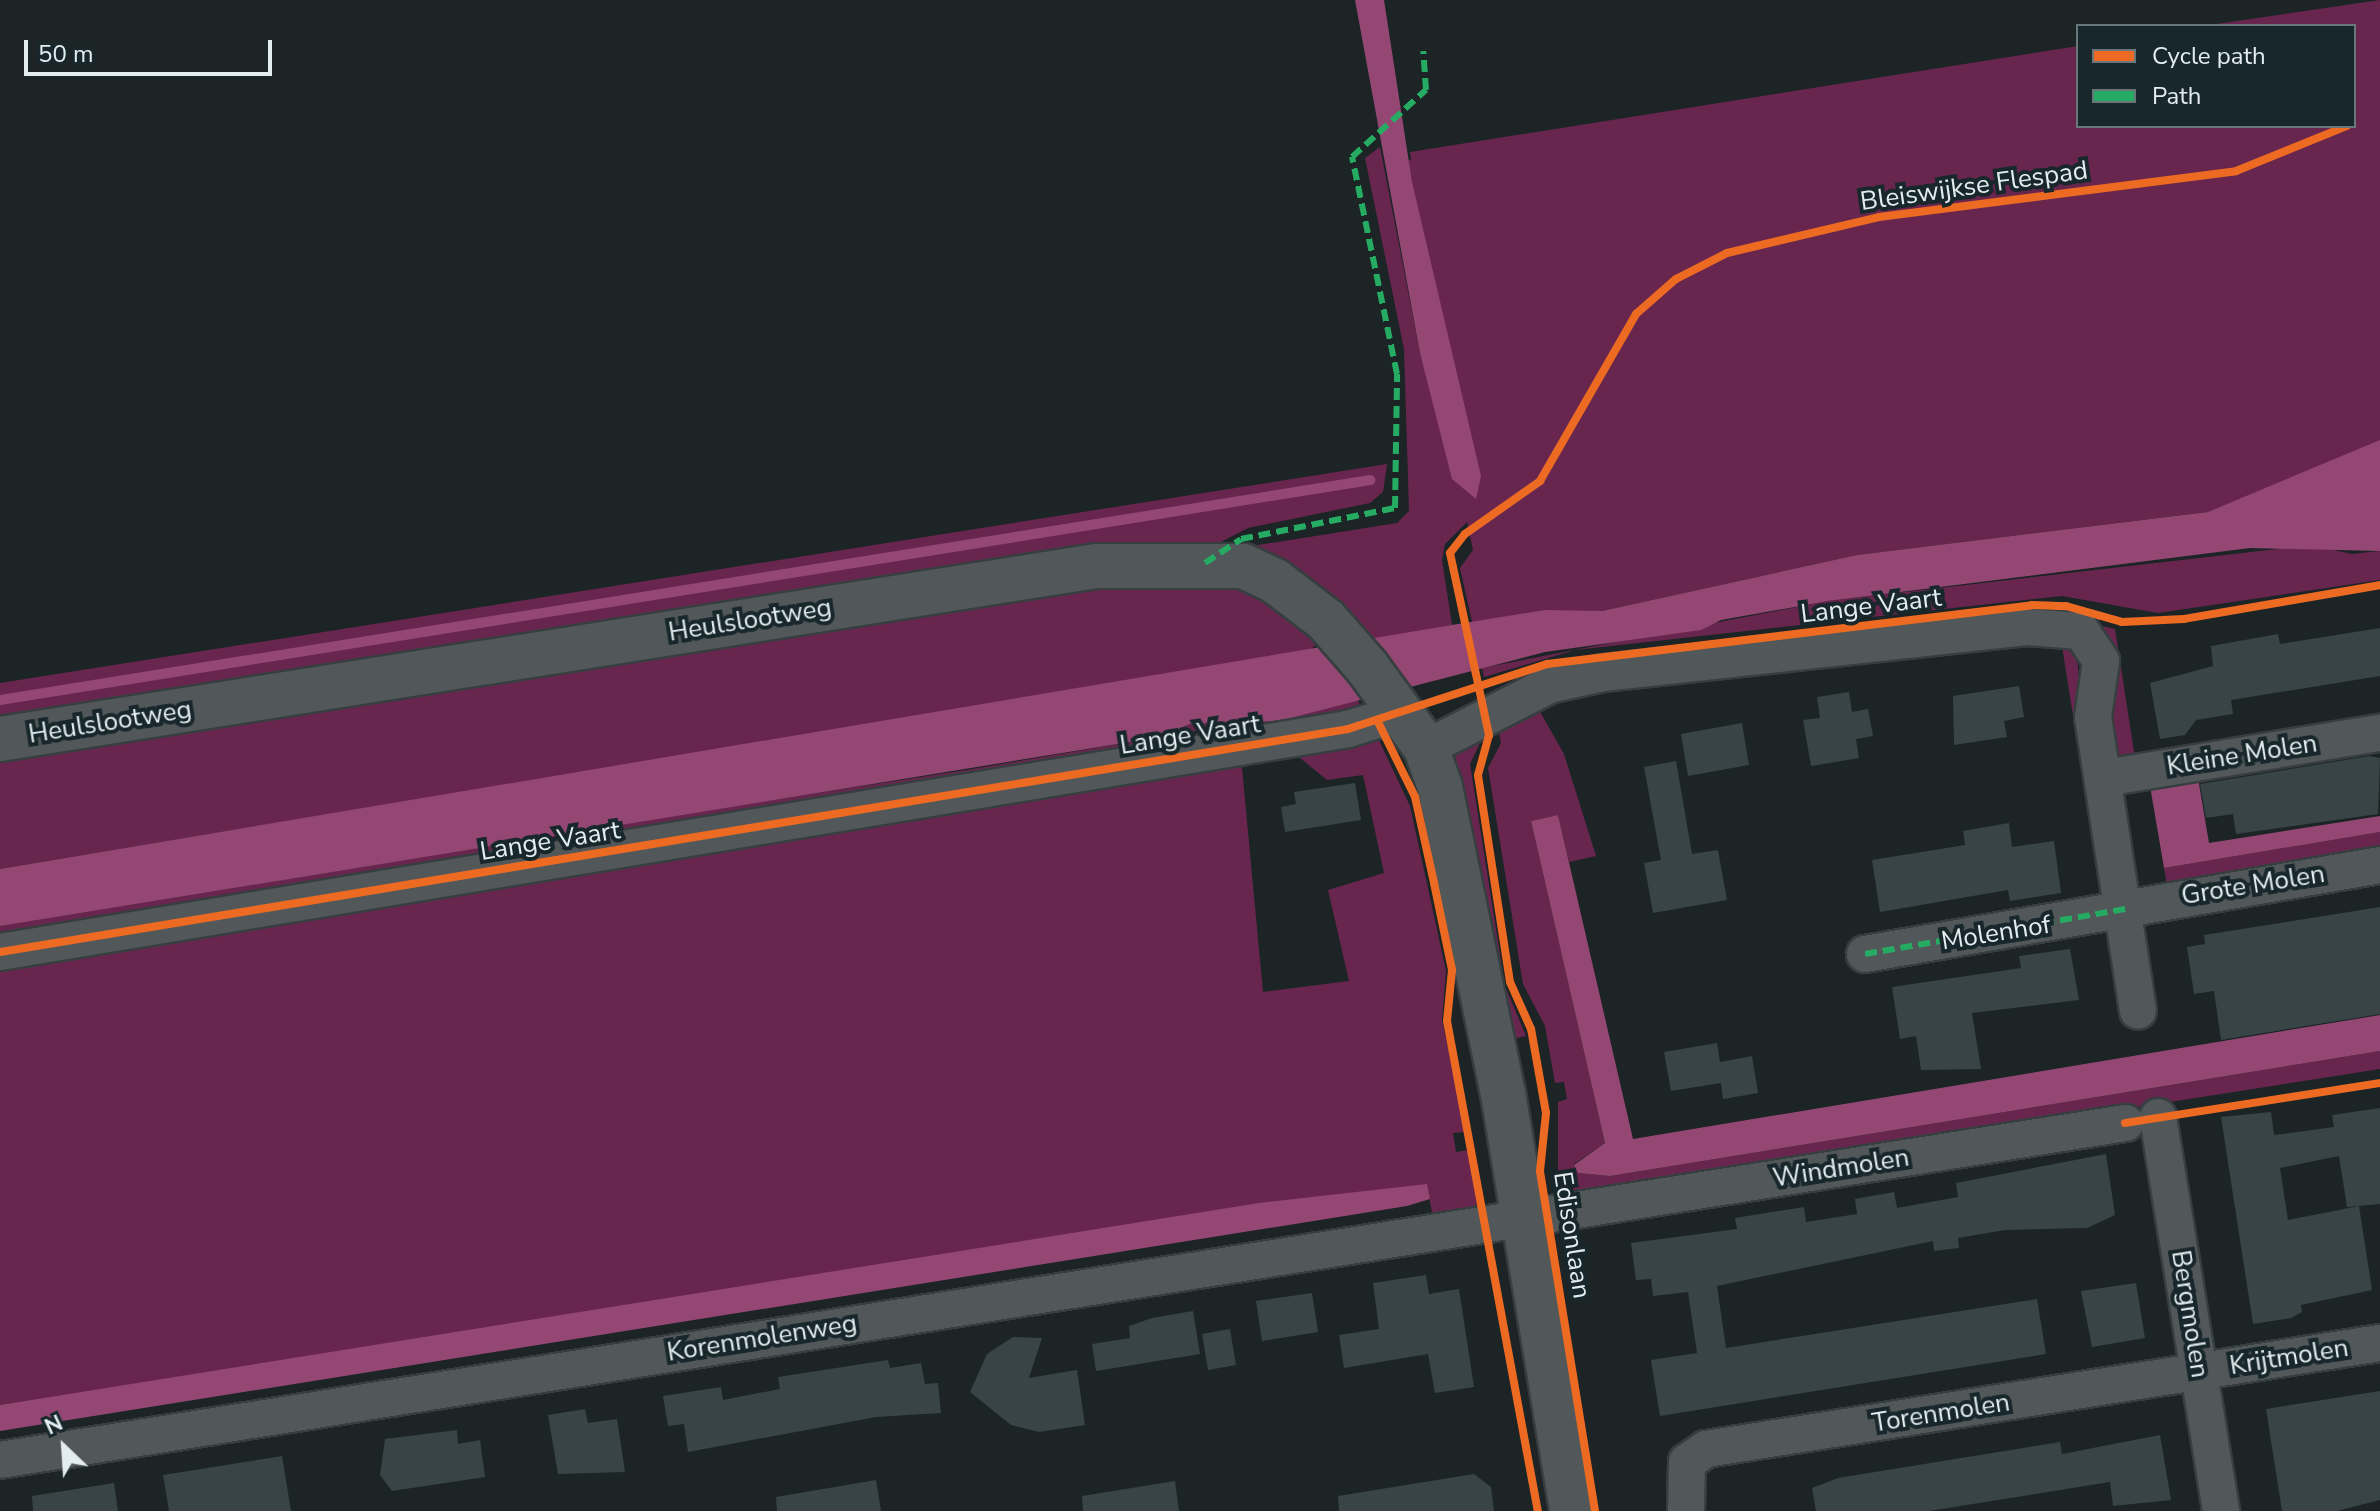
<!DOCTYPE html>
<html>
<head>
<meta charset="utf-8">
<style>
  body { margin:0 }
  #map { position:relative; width:2380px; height:1511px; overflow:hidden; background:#1c2426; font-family:"Nunito Sans",sans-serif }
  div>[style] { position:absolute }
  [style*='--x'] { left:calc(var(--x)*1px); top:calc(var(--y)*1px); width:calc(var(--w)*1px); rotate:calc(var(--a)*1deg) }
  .green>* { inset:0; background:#68264e }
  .water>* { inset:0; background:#954774 }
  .stream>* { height:10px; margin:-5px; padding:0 5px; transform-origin:5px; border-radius:5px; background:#954774 }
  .building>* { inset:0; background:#384446 }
  .roads { filter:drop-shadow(2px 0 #373e40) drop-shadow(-2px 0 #373e40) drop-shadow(0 2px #373e40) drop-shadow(0 -2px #373e40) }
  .street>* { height:36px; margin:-18px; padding:0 18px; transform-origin:18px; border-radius:18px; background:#52585a }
  .secondary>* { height:44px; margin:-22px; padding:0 22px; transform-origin:22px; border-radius:22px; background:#52585a }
  .quiet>* { height:6px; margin-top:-3px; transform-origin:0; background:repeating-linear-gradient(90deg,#26ab63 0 12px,transparent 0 18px) }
  .cycleway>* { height:8px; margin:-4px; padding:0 4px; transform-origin:4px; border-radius:4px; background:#ed6a23 }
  span { translate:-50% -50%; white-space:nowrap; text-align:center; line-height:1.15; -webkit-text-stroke:8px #17272b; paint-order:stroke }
  .street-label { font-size:26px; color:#e3edf0 }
  .legend { position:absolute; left:2076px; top:24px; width:280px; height:104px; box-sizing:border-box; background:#17272b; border:2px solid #69767a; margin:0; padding:10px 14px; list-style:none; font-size:24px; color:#e3edf0 }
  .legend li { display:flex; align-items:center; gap:16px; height:40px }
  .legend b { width:40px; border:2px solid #69767a }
  .north { position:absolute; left:24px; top:1407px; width:80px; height:80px; -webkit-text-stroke:6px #17272b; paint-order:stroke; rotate:335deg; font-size:22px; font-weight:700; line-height:32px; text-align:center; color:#e3edf0 }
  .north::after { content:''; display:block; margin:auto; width:28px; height:36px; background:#e3edf0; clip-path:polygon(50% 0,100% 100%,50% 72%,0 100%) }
  .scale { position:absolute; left:24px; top:40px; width:248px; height:36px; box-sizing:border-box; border:4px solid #e3edf0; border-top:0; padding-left:10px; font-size:24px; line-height:28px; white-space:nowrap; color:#e3edf0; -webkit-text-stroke:6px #17272b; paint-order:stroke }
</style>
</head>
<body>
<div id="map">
  <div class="green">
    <div style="clip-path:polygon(2380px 0,2380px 446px,2208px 512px,1857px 555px,1602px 611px,1473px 626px,1460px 568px,1473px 550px,1467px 522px,1445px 544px,1442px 560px,1452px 625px,1376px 642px,1324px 590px,1252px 546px,1397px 523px,1409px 511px,1404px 349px,1365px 158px,1380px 147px,1420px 353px,1459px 487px,1393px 163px,1411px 160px,1410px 152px,2078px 46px,2078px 126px,2354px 126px,2354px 26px,2203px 26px)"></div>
    <div style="clip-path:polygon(1387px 464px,1383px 492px,1370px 503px,1248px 528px,1211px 547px,0 723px,0 683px)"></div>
    <div style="clip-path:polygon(2311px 545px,2352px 554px,2380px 551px,2380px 580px,2158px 613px,2062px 596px,1575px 650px,1484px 677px,1482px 668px,1828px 601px)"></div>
    <div style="clip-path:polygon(1222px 584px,1268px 599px,1323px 640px,1308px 651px,0 869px,0 755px,1049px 588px)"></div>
    <div style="clip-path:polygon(2085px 622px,2115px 629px,2135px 758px,2113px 762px)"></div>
    <div style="clip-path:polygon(2061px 640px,2077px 658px,2088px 771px,2082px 772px)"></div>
    <div style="clip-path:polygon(1357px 699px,1367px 718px,0 942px,0 926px,157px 896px,966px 770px,1161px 737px,1190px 724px,1279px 721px)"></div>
    <div style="clip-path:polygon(1538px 708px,1564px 754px,1596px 856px,1569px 862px,1558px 815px,1531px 821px,1605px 1143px,1574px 1164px,1578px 1173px,1610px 1176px,2380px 1051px,2380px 1069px,1558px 1198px,1558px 1102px,1567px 1099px,1564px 1082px,1555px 1083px,1545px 1026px,1523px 984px,1488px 768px,1501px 743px,1498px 727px)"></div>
    <div style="clip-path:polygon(1377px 736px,1410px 806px,1446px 971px,1442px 1020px,1466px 1132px,1453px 1133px,1456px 1152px,1469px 1150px,1478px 1212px,1433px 1218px,1427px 1185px,0 1405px,0 961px,1241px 757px,1263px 992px,1349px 981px,1328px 890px,1384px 873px,1363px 775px,1327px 780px,1289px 749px)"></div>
    <div style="clip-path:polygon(1482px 739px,1470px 764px,1505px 986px,1526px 1036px,1508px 1040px,1450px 762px,1452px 753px)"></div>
    <div style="clip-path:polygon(2380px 832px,2380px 852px,2167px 885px,2164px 868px)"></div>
  </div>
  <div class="water">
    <div style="clip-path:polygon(1355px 0,1384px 0,1412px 182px,1481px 476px,1476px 499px,1452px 479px,1420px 353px)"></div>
    <div style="clip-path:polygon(2380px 440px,2380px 551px,2250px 548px,1828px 601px,1721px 620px,1701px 630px,1545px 652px,1279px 721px,1190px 724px,1161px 737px,0 926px,0 869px,1452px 625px,1545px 610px,1602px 611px,1857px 555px,2208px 512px)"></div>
    <div style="clip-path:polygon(2198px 778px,2209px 843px,2380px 816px,2380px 832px,2164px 868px,2150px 786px)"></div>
    <div style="clip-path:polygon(1558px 815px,1633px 1139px,2380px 1015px,2380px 1051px,1610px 1176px,1578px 1173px,1574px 1165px,1605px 1143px,1531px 821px)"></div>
    <div style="clip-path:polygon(1427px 1184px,1430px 1199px,1407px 1206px,0 1431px,0 1405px,1259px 1203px)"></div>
  </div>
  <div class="stream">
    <div style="--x:0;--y:700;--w:1388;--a:-9.12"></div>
  </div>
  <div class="building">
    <div style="clip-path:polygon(2380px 628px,2380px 676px,2231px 700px,2233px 714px,2196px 720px,2185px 735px,2160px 739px,2150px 683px,2213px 666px,2211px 646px,2278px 634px,2280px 644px)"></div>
    <div style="clip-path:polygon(2019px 686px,2024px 717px,2004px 721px,2007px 737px,1954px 745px,1953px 696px)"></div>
    <div style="clip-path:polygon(1849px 692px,1852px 712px,1868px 709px,1873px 736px,1856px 739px,1859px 758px,1811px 766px,1803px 720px,1820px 718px,1817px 697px)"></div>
    <div style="clip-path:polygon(1742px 723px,1749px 765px,1688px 776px,1681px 734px)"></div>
    <div style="clip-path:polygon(2369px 756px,2380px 758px,2378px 814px,2236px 834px,2233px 814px,2206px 818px,2200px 784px)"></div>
    <div style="clip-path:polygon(1676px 761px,1692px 854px,1718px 850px,1727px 900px,1653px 913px,1644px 863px,1661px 860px,1644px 767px)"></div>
    <div style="clip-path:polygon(1355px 783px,1361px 820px,1285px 832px,1281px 807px,1296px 804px,1294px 792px)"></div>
    <div style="clip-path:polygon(2009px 823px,2012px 847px,2054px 841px,2061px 893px,2010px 901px,2008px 890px,1880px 912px,1872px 860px,1965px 845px,1963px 831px)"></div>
    <div style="clip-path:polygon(2380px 907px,2380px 1014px,2221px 1040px,2214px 991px,2194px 994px,2187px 947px,2205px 944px,2204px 935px)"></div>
    <div style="clip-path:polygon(2070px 949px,2079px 1000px,1972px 1013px,1981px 1069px,1921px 1070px,1916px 1036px,1900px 1039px,1892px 987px,2021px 968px,2019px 956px)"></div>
    <div style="clip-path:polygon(1717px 1043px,1720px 1062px,1752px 1056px,1758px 1093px,1723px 1099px,1721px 1083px,1671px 1091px,1664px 1052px)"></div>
    <div style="clip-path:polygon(2380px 1108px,2380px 1204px,2347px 1207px,2339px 1156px,2280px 1168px,2288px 1220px,2359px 1206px,2372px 1290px,2301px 1305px,2302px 1312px,2291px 1318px,2253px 1324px,2221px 1117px,2271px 1112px,2274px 1135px,2334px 1127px,2332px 1115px)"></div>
    <div style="clip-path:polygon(2106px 1154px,2115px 1215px,2087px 1228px,2005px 1230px,1958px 1238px,1959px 1248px,1934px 1251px,1933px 1241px,1717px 1286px,1726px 1348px,2037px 1299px,2046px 1354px,1660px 1416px,1651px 1360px,1697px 1353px,1688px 1292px,1653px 1296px,1651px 1279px,1636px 1280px,1631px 1243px,1737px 1229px,1735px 1218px,1804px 1207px,1806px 1222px,1857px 1214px,1855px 1199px,1894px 1192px,1897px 1208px,1958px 1197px,1956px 1183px)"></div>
    <div style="clip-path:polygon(1426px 1275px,1429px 1294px,1459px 1289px,1474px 1387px,1435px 1393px,1428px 1354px,1344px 1368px,1339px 1335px,1379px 1329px,1373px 1283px)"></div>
    <div style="clip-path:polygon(2136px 1283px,2145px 1338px,2092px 1347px,2081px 1291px)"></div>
    <div style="clip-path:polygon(1312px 1293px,1318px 1332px,1262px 1341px,1256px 1301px)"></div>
    <div style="clip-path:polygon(1193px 1311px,1200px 1354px,1096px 1371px,1092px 1344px,1130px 1338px,1129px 1326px,1152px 1318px)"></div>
    <div style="clip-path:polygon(1230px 1329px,1236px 1365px,1208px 1370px,1202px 1334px)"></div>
    <div style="clip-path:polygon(1013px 1337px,1042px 1338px,1029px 1378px,1077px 1370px,1085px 1425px,1039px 1432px,1011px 1425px,970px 1392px,987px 1354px)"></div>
    <div style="clip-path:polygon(888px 1360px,890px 1368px,921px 1363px,925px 1384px,938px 1383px,941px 1413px,876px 1417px,688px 1452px,684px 1424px,668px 1426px,663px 1396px,721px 1387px,723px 1400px,780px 1389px,778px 1377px)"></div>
    <div style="clip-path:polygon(2380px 1391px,2380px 1500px,2337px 1511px,2282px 1511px,2266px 1409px)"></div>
    <div style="clip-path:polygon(585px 1409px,588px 1423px,617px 1419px,625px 1472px,558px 1474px,548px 1415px)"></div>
    <div style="clip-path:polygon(457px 1430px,458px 1444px,480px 1440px,485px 1477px,392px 1491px,380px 1475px,385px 1439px)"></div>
    <div style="clip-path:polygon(2160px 1435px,2171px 1500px,2113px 1506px,2110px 1482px,1929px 1511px,1816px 1511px,1812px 1488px,1838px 1478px,2060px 1442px,2062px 1454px)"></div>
    <div style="clip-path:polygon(282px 1456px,291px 1511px,169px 1511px,163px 1475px)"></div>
    <div style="clip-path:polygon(1474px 1474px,1491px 1487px,1494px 1511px,1339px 1511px,1338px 1496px)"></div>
    <div style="clip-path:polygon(876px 1480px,881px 1511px,777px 1511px,776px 1497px)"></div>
    <div style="clip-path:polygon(1175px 1481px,1179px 1511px,1083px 1511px,1082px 1496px)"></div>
    <div style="clip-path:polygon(114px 1483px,118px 1511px,33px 1511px,32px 1496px)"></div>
  </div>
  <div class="roads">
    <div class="street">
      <div style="--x:1426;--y:748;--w:138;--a:-27.1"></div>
      <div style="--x:1549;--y:685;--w:55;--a:-12.5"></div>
      <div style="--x:1603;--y:673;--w:426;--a:-6.2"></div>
      <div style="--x:2027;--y:627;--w:54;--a:4.2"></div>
      <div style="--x:2081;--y:631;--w:36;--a:56"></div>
      <div style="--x:2101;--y:661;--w:57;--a:98.1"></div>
      <div style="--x:2093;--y:717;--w:297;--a:81.3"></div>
      <div style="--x:2104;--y:778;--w:280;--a:-9.3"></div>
      <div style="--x:0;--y:952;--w:1366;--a:-9.39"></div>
      <div style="--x:1348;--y:729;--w:58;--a:-17.2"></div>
      <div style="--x:1865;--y:954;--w:523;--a:-9.8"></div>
      <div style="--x:2158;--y:1117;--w:399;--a:80.9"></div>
      <div style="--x:0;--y:1460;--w:2152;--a:-9.01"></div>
      <div style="--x:1686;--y:1511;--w:49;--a:-88.8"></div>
      <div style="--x:1687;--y:1462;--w:23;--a:-34"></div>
      <div style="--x:1706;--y:1449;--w:682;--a:-8.94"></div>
    </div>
    <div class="secondary">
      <div style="--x:0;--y:739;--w:1110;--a:-8.97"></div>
      <div style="--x:1096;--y:566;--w:147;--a:0"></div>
      <div style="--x:1243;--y:566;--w:35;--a:25"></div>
      <div style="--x:1275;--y:581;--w:64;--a:37.4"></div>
      <div style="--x:1326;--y:620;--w:62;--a:48.9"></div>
      <div style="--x:1367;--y:667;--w:100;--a:53.9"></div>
      <div style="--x:1426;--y:748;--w:41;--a:70.3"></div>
      <div style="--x:1440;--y:787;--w:312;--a:78.4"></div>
      <div style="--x:1503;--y:1093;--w:424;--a:80.6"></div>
    </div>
  </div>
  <div class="quiet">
    <div style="--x:1205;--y:563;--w:43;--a:-33.7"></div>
    <div style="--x:1241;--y:539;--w:157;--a:-11.4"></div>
    <div style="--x:1395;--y:508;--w:134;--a:-89.1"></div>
    <div style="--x:1397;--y:374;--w:222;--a:-101.7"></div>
    <div style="--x:1352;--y:157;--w:100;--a:-42.2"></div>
    <div style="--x:1426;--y:90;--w:39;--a:-94"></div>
    <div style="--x:1865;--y:954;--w:265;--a:-9.8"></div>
  </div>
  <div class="cycleway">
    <div style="--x:1378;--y:722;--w:84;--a:63.7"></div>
    <div style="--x:1415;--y:797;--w:88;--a:77.5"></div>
    <div style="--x:1434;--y:883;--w:89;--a:78.3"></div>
    <div style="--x:1452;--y:970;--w:51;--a:95.6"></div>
    <div style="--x:1447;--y:1021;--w:498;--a:79.5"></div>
    <div style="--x:0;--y:952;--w:1366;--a:-9.39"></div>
    <div style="--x:1348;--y:729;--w:209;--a:-18.1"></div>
    <div style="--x:1547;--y:664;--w:489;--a:-6.9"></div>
    <div style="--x:2032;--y:605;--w:34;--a:2"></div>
    <div style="--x:2066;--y:606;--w:58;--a:15.9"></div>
    <div style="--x:2122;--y:622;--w:62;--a:-2.8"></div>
    <div style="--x:2184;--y:619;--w:199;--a:-9.8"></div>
    <div style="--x:2125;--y:1123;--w:258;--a:-8.9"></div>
    <div style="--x:1595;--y:1511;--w:344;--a:-99.2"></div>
    <div style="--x:1540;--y:1171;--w:58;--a:-84.1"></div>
    <div style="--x:1546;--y:1113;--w:85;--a:-100.1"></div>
    <div style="--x:1531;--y:1029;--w:51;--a:-114.1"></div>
    <div style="--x:1510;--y:982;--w:209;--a:-98.8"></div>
    <div style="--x:1478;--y:775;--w:41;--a:-74.6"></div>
    <div style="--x:1489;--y:735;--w:186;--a:-102.1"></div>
    <div style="--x:1450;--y:553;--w:24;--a:-52"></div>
    <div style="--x:1465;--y:534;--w:92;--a:-35.2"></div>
    <div style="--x:1540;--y:481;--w:193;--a:-60.1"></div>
    <div style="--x:1636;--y:314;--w:53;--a:-41.2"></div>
    <div style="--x:1676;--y:279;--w:57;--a:-27"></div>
    <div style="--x:1727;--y:253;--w:156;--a:-13.3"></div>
    <div style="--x:1879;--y:217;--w:360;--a:-7.3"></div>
    <div style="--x:2236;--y:171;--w:120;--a:-22.1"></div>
  </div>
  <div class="street-label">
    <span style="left:1974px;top:186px;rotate:-8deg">Bleiswijkse Flespad</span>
    <span style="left:1871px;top:606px;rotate:-7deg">Lange Vaart</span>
    <span style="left:750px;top:620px;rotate:-9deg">Heulslootweg</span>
    <span style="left:110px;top:722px;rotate:-9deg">Heulslootweg</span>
    <span style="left:1190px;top:735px;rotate:-9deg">Lange Vaart</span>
    <span style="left:2242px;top:755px;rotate:-9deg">Kleine Molen</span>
    <span style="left:550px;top:841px;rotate:-9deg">Lange Vaart</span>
    <span style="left:2253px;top:885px;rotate:-9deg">Grote Molen</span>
    <span style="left:1996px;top:933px;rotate:-9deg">Molenhof</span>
    <span style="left:1841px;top:1168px;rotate:-9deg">Windmolen</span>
    <span style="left:1572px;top:1235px;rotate:81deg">Edisonlaan</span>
    <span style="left:2190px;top:1314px;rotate:81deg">Bergmolen</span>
    <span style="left:762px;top:1338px;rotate:-9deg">Korenmolenweg</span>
    <span style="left:2289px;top:1357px;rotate:-9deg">Krijtmolen</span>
    <span style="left:1941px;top:1413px;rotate:-9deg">Torenmolen</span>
  </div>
  <ul class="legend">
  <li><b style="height:10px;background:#ed6a23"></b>Cycle path</li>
  <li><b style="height:10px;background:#26ab63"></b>Path</li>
  </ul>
  <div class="north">N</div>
  <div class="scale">50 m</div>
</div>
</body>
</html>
